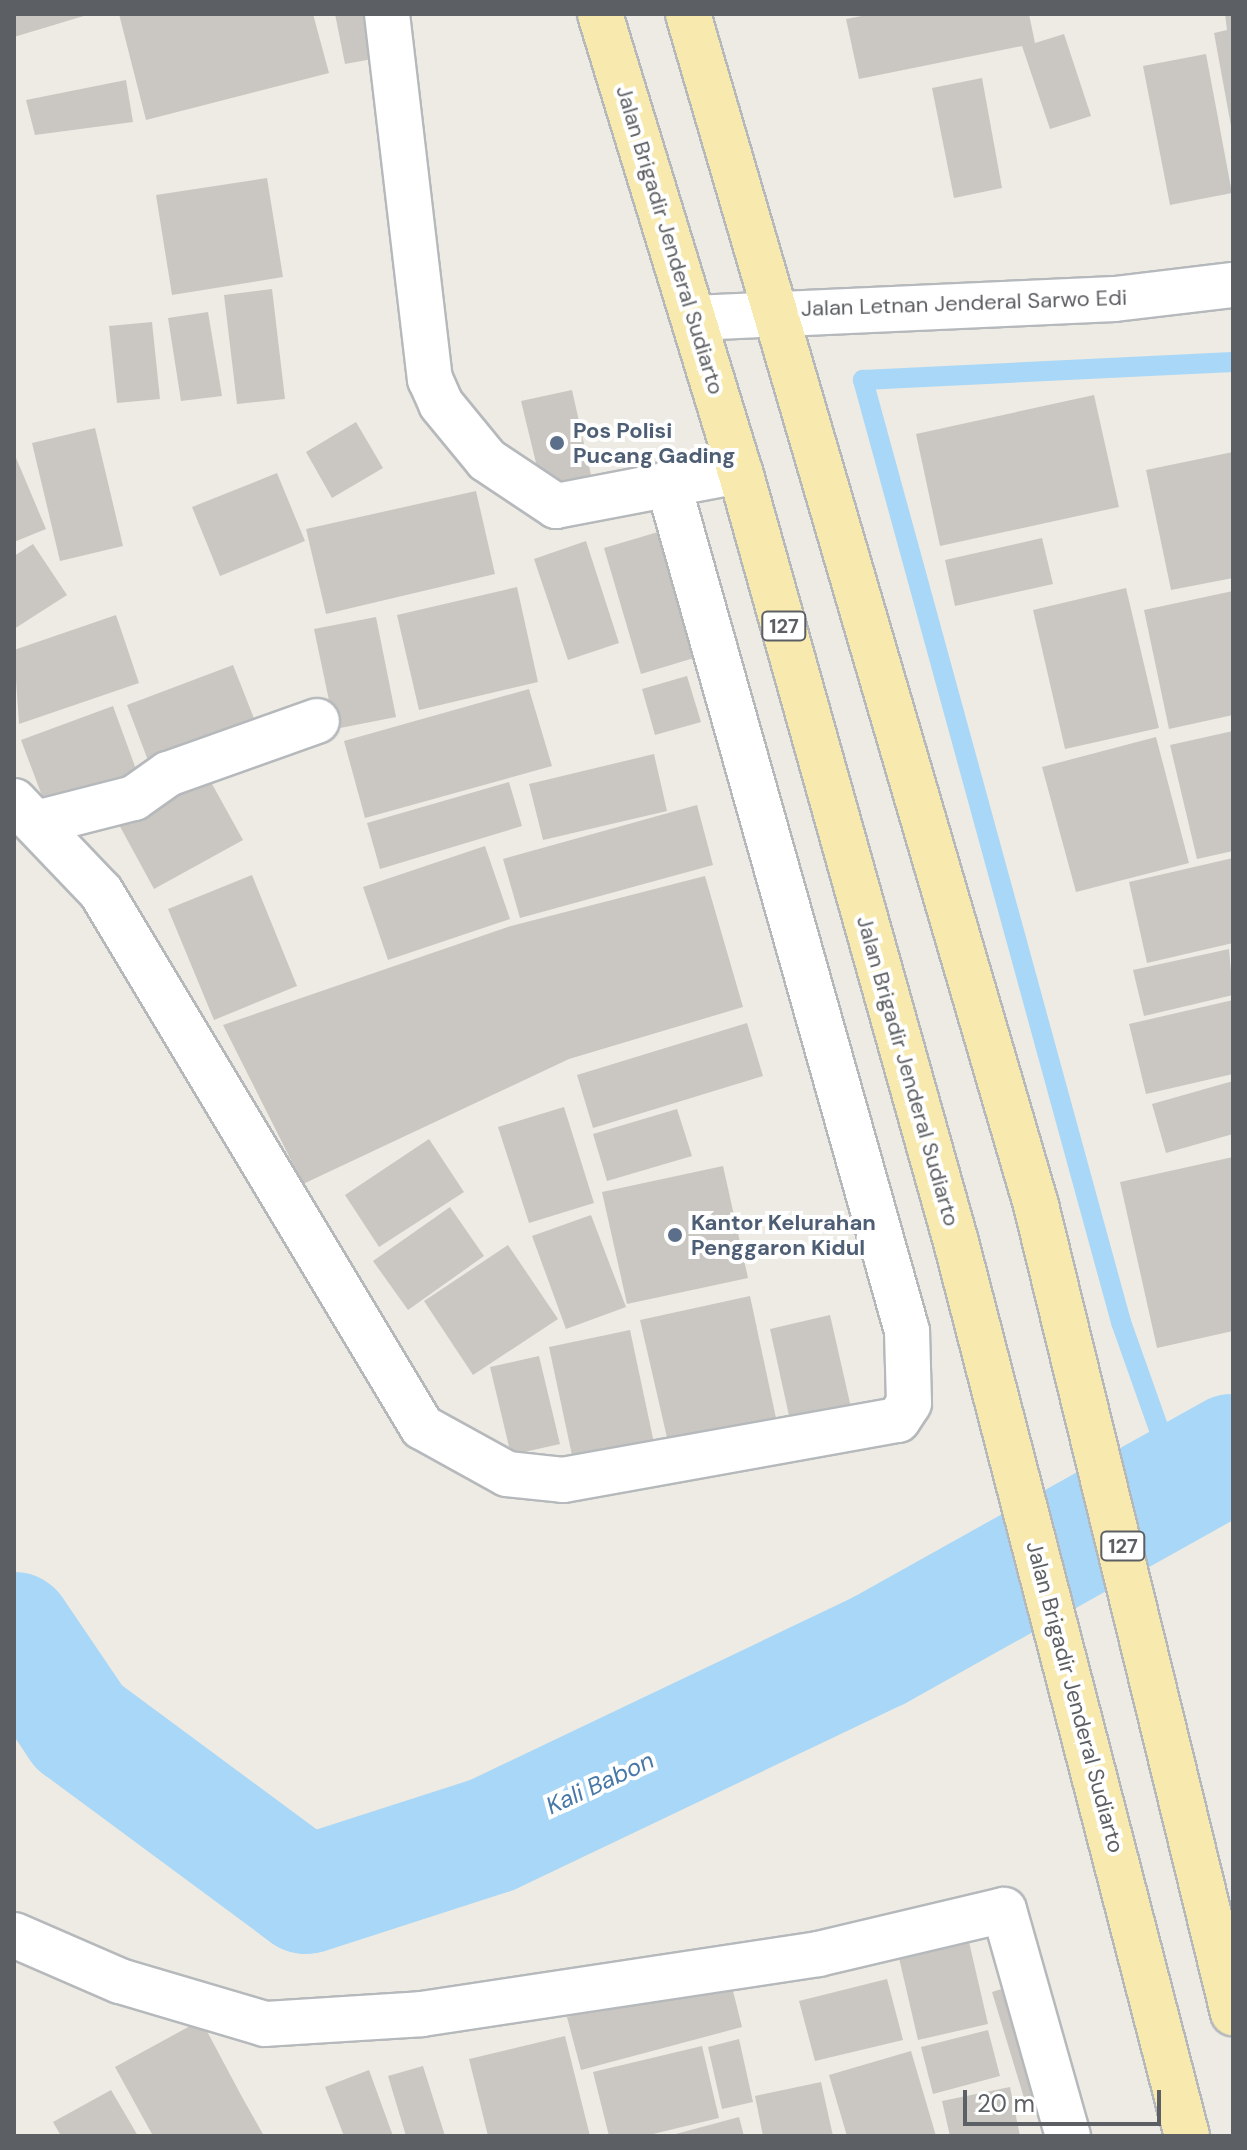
<!DOCTYPE html>
<html>
<head>
<meta charset="utf-8">
<style>
  body { margin:0 }
  #map { position:relative; width:1247px; height:2150px; overflow:hidden; background:#edebe3; font-family:"DM Sans",sans-serif }
  div>[style] { position:absolute }
  [style*='--x'] { left:calc(var(--x)*1px); top:calc(var(--y)*1px); width:calc(var(--w)*1px); rotate:calc(var(--a)*1deg) }
  .stream>* { height:20px; margin:-10px; padding:0 10px; transform-origin:10px; border-radius:10px; background:#a9d7f7 }
  .river>* { height:118px; margin:-59px; padding:0 59px; transform-origin:59px; border-radius:59px; background:#a9d7f7 }
  .building>* { inset:0; background:#cac7c2 }
  .roads { filter:drop-shadow(2px 0 #b6b9bc) drop-shadow(-2px 0 #b6b9bc) drop-shadow(0 2px #b6b9bc) drop-shadow(0 -2px #b6b9bc) }
  .street>* { height:44px; margin:-22px; padding:0 22px; transform-origin:22px; border-radius:22px; background:#fff }
  .secondary>* { height:44px; margin:-22px; padding:0 22px; transform-origin:22px; border-radius:22px; background:#fff }
  .primary>* { height:44px; margin:-22px; padding:0 22px; transform-origin:22px; border-radius:22px; background:#f8eaae }
  .dots>* { width:22px; height:22px; translate:-50% -50%; box-sizing:border-box; border:4px solid #fff; border-radius:50% }
  span { translate:-50% -50%; white-space:nowrap; text-align:center; line-height:1.15; -webkit-text-stroke:8px #fff; paint-order:stroke }
  .shield-label span { padding:2px 6px; background:#fff; border:2px solid; border-radius:6px; -webkit-text-stroke-width:0 }
  .shield-label { font-size:20px; color:#5c5f63; font-weight:700 }
  .street-label { font-size:22px; color:#5c5f63 }
  .service-label { font-size:22px; color:#4e5e75; font-weight:700 }
  .left { translate:0 -50%; text-align:left }
  .water-label { font-size:24px; color:#4878a7; font-style:italic }
  .frame { position:absolute; inset:0; border:16px solid #5c5f63; pointer-events:none }
  .scale { position:absolute; left:963px; top:2090px; width:198px; height:36px; box-sizing:border-box; border:4px solid #5c5f63; border-top:0; padding-left:10px; font-size:24px; line-height:28px; white-space:nowrap; color:#5c5f63; -webkit-text-stroke:6px #fff; paint-order:stroke }
</style>
</head>
<body>
<div id="map">
  <div class="stream">
    <div style="--x:1178;--y:1483;--w:171;--a:-109.5"></div>
    <div style="--x:1121;--y:1322;--w:977;--a:-105.32"></div>
    <div style="--x:863;--y:380;--w:370;--a:-2.8"></div>
  </div>
  <div class="river">
    <div style="--x:14;--y:1631;--w:116;--a:55.9"></div>
    <div style="--x:79;--y:1727;--w:282;--a:36.5"></div>
    <div style="--x:306;--y:1895;--w:195;--a:-17.9"></div>
    <div style="--x:492;--y:1835;--w:428;--a:-25.5"></div>
    <div style="--x:878;--y:1651;--w:406;--a:-29.2"></div>
  </div>
  <div class="building">
    <div style="clip-path:polygon(14px 14px,87px 14px,87px 15px,14px 37px)"></div>
    <div style="clip-path:polygon(119px 14px,313px 14px,329px 73px,146px 120px)"></div>
    <div style="clip-path:polygon(335px 14px,375px 14px,383px 57px,345px 64px)"></div>
    <div style="clip-path:polygon(872px 14px,1029px 14px,1035px 43px,1064px 34px,1091px 116px,1050px 129px,1022px 46px,859px 79px,846px 19px)"></div>
    <div style="clip-path:polygon(1225px 14px,1233px 14px,1231px 126px,1214px 33px,1227px 30px)"></div>
    <div style="clip-path:polygon(1206px 54px,1232px 193px,1170px 205px,1143px 66px)"></div>
    <div style="clip-path:polygon(982px 78px,1002px 188px,954px 198px,932px 88px)"></div>
    <div style="clip-path:polygon(126px 80px,133px 122px,35px 135px,26px 100px)"></div>
    <div style="clip-path:polygon(267px 178px,283px 277px,172px 295px,156px 195px)"></div>
    <div style="clip-path:polygon(272px 289px,285px 399px,237px 404px,224px 295px)"></div>
    <div style="clip-path:polygon(208px 312px,222px 396px,181px 401px,168px 318px)"></div>
    <div style="clip-path:polygon(152px 322px,160px 399px,117px 403px,109px 326px)"></div>
    <div style="clip-path:polygon(572px 390px,593px 484px,544px 496px,521px 401px)"></div>
    <div style="clip-path:polygon(1094px 395px,1119px 507px,940px 546px,916px 434px)"></div>
    <div style="clip-path:polygon(356px 422px,383px 468px,332px 498px,306px 452px)"></div>
    <div style="clip-path:polygon(95px 428px,123px 546px,60px 561px,32px 443px)"></div>
    <div style="clip-path:polygon(1233px 452px,1233px 578px,1171px 590px,1146px 470px)"></div>
    <div style="clip-path:polygon(14px 453px,46px 529px,14px 542px)"></div>
    <div style="clip-path:polygon(277px 473px,305px 541px,220px 576px,192px 507px)"></div>
    <div style="clip-path:polygon(476px 491px,495px 574px,326px 614px,306px 529px)"></div>
    <div style="clip-path:polygon(658px 532px,694px 658px,641px 674px,604px 548px)"></div>
    <div style="clip-path:polygon(1042px 538px,1053px 584px,955px 606px,945px 560px)"></div>
    <div style="clip-path:polygon(586px 541px,619px 643px,568px 660px,534px 559px)"></div>
    <div style="clip-path:polygon(33px 544px,67px 595px,14px 629px,14px 556px)"></div>
    <div style="clip-path:polygon(517px 587px,538px 682px,419px 710px,397px 615px)"></div>
    <div style="clip-path:polygon(1126px 588px,1159px 728px,1065px 749px,1033px 610px)"></div>
    <div style="clip-path:polygon(1233px 591px,1233px 715px,1169px 729px,1144px 610px)"></div>
    <div style="clip-path:polygon(116px 615px,139px 683px,19px 724px,14px 650px)"></div>
    <div style="clip-path:polygon(376px 617px,396px 717px,335px 729px,314px 629px)"></div>
    <div style="clip-path:polygon(233px 665px,259px 731px,152px 771px,127px 705px)"></div>
    <div style="clip-path:polygon(687px 676px,701px 722px,655px 735px,642px 689px)"></div>
    <div style="clip-path:polygon(529px 689px,552px 766px,365px 818px,344px 741px)"></div>
    <div style="clip-path:polygon(113px 706px,141px 783px,50px 817px,21px 740px)"></div>
    <div style="clip-path:polygon(1233px 731px,1233px 851px,1197px 859px,1170px 745px)"></div>
    <div style="clip-path:polygon(1156px 737px,1189px 863px,1076px 892px,1042px 767px)"></div>
    <div style="clip-path:polygon(654px 754px,667px 811px,543px 840px,529px 784px)"></div>
    <div style="clip-path:polygon(206px 773px,243px 840px,154px 889px,117px 821px)"></div>
    <div style="clip-path:polygon(509px 782px,522px 826px,380px 869px,367px 823px)"></div>
    <div style="clip-path:polygon(697px 805px,713px 865px,520px 918px,503px 859px)"></div>
    <div style="clip-path:polygon(485px 846px,510px 919px,388px 960px,363px 887px)"></div>
    <div style="clip-path:polygon(1233px 858px,1233px 943px,1147px 963px,1129px 882px)"></div>
    <div style="clip-path:polygon(252px 875px,297px 986px,214px 1020px,168px 909px)"></div>
    <div style="clip-path:polygon(705px 876px,743px 1007px,569px 1059px,303px 1184px,223px 1025px,511px 926px)"></div>
    <div style="clip-path:polygon(1229px 949px,1233px 995px,1144px 1016px,1133px 970px)"></div>
    <div style="clip-path:polygon(1233px 1000px,1233px 1074px,1146px 1094px,1129px 1024px)"></div>
    <div style="clip-path:polygon(747px 1023px,763px 1076px,593px 1128px,577px 1075px)"></div>
    <div style="clip-path:polygon(1233px 1081px,1233px 1134px,1166px 1153px,1152px 1104px)"></div>
    <div style="clip-path:polygon(564px 1107px,594px 1203px,529px 1223px,498px 1127px)"></div>
    <div style="clip-path:polygon(677px 1109px,692px 1156px,607px 1181px,593px 1134px)"></div>
    <div style="clip-path:polygon(429px 1139px,464px 1192px,379px 1247px,345px 1195px)"></div>
    <div style="clip-path:polygon(1233px 1157px,1233px 1331px,1157px 1348px,1120px 1182px)"></div>
    <div style="clip-path:polygon(723px 1166px,748px 1278px,627px 1304px,602px 1192px)"></div>
    <div style="clip-path:polygon(450px 1207px,484px 1256px,408px 1310px,373px 1261px)"></div>
    <div style="clip-path:polygon(591px 1215px,626px 1307px,566px 1329px,532px 1236px)"></div>
    <div style="clip-path:polygon(508px 1245px,558px 1319px,473px 1375px,424px 1301px)"></div>
    <div style="clip-path:polygon(750px 1296px,776px 1418px,668px 1442px,640px 1320px)"></div>
    <div style="clip-path:polygon(830px 1315px,852px 1412px,791px 1425px,770px 1329px)"></div>
    <div style="clip-path:polygon(630px 1330px,654px 1443px,573px 1460px,549px 1347px)"></div>
    <div style="clip-path:polygon(539px 1356px,560px 1444px,511px 1455px,490px 1367px)"></div>
    <div style="clip-path:polygon(969px 1942px,988px 2024px,918px 2040px,899px 1958px)"></div>
    <div style="clip-path:polygon(729px 1975px,742px 2027px,581px 2070px,567px 2017px)"></div>
    <div style="clip-path:polygon(887px 1979px,903px 2040px,815px 2061px,799px 2001px)"></div>
    <div style="clip-path:polygon(1015px 1985px,1048px 2092px,1024px 2098px,992px 1992px)"></div>
    <div style="clip-path:polygon(201px 2020px,242px 2097px,264px 2136px,153px 2136px,115px 2067px)"></div>
    <div style="clip-path:polygon(988px 2030px,1000px 2076px,933px 2094px,921px 2047px)"></div>
    <div style="clip-path:polygon(565px 2036px,590px 2136px,488px 2136px,469px 2059px)"></div>
    <div style="clip-path:polygon(739px 2039px,753px 2102px,722px 2109px,708px 2047px)"></div>
    <div style="clip-path:polygon(702px 2046px,719px 2118px,645px 2136px,609px 2136px,593px 2072px)"></div>
    <div style="clip-path:polygon(911px 2051px,936px 2136px,847px 2136px,829px 2075px)"></div>
    <div style="clip-path:polygon(423px 2066px,445px 2136px,406px 2136px,388px 2076px)"></div>
    <div style="clip-path:polygon(369px 2070px,393px 2136px,344px 2136px,325px 2087px)"></div>
    <div style="clip-path:polygon(821px 2082px,833px 2136px,763px 2136px,755px 2096px)"></div>
    <div style="clip-path:polygon(1010px 2087px,1020px 2136px,950px 2136px,942px 2101px)"></div>
    <div style="clip-path:polygon(111px 2090px,138px 2136px,61px 2136px,53px 2122px)"></div>
    <div style="clip-path:polygon(739px 2117px,744px 2136px,672px 2136px,672px 2135px)"></div>
  </div>
  <div class="roads">
    <div class="street">
      <div style="--x:387;--y:14;--w:368;--a:83.3"></div>
      <div style="--x:430;--y:379;--w:27;--a:66"></div>
      <div style="--x:441;--y:404;--w:72;--a:50.6"></div>
      <div style="--x:487;--y:460;--w:83;--a:33.7"></div>
      <div style="--x:556;--y:506;--w:187;--a:-10.8"></div>
      <div style="--x:14;--y:801;--w:126;--a:46.3"></div>
      <div style="--x:101;--y:892;--w:624;--a:59.04"></div>
      <div style="--x:422;--y:1427;--w:97;--a:28.9"></div>
      <div style="--x:507;--y:1474;--w:56;--a:6.1"></div>
      <div style="--x:563;--y:1480;--w:340;--a:-10.2"></div>
      <div style="--x:898;--y:1420;--w:20;--a:-57"></div>
      <div style="--x:909;--y:1403;--w:72;--a:-91.6"></div>
      <div style="--x:907;--y:1331;--w:881;--a:-105.74"></div>
      <div style="--x:36;--y:823;--w:101;--a:-14.3"></div>
      <div style="--x:134;--y:798;--w:42;--a:-35.2"></div>
      <div style="--x:168;--y:774;--w:158;--a:-19.6"></div>
      <div style="--x:14;--y:1935;--w:116;--a:23.5"></div>
      <div style="--x:120;--y:1981;--w:151;--a:16.5"></div>
      <div style="--x:265;--y:2024;--w:157;--a:-3.6"></div>
      <div style="--x:422;--y:2014;--w:401;--a:-8.6"></div>
      <div style="--x:818;--y:1954;--w:191;--a:-13.3"></div>
      <div style="--x:1004;--y:1910;--w:235;--a:74.2"></div>
    </div>
    <div class="secondary">
      <div style="--x:694;--y:318;--w:421;--a:-2.6"></div>
      <div style="--x:1115;--y:299;--w:119;--a:-6.8"></div>
    </div>
    <div class="primary">
      <div style="--x:600;--y:14;--w:478;--a:73"></div>
      <div style="--x:740;--y:471;--w:801;--a:74.35"></div>
      <div style="--x:956;--y:1242;--w:923;--a:75.51"></div>
      <div style="--x:688;--y:14;--w:1241;--a:73.71"></div>
      <div style="--x:1036;--y:1205;--w:832;--a:76.3"></div>
    </div>
  </div>
  <div class="dots">
    <div style="left:557px;top:443px;background:#5c6f8a"></div>
    <div style="left:675px;top:1235px;background:#5c6f8a"></div>
  </div>
  <div class="shield-label">
    <span style="left:784px;top:626px">127</span>
    <span style="left:1123px;top:1546px">127</span>
  </div>
  <div class="street-label">
    <span style="left:670px;top:240px;rotate:73deg">Jalan Brigadir Jenderal Sudiarto</span>
    <span style="left:964px;top:303px;rotate:-2deg">Jalan Letnan Jenderal Sarwo Edi</span>
    <span style="left:908px;top:1071px;rotate:74deg">Jalan Brigadir Jenderal Sudiarto</span>
    <span style="left:1075px;top:1697px;rotate:75deg">Jalan Brigadir Jenderal Sudiarto</span>
  </div>
  <div class="service-label">
    <span class="left" style="left:573px;top:443px">Pos Polisi<br>Pucang Gading</span>
    <span class="left" style="left:691px;top:1235px">Kantor Kelurahan<br>Penggaron Kidul</span>
  </div>
  <div class="water-label">
    <span style="left:600px;top:1783px;rotate:-25deg">Kali Babon</span>
  </div>
  <div class="frame"></div>
  <div class="scale">20 m</div>
</div>
</body>
</html>
